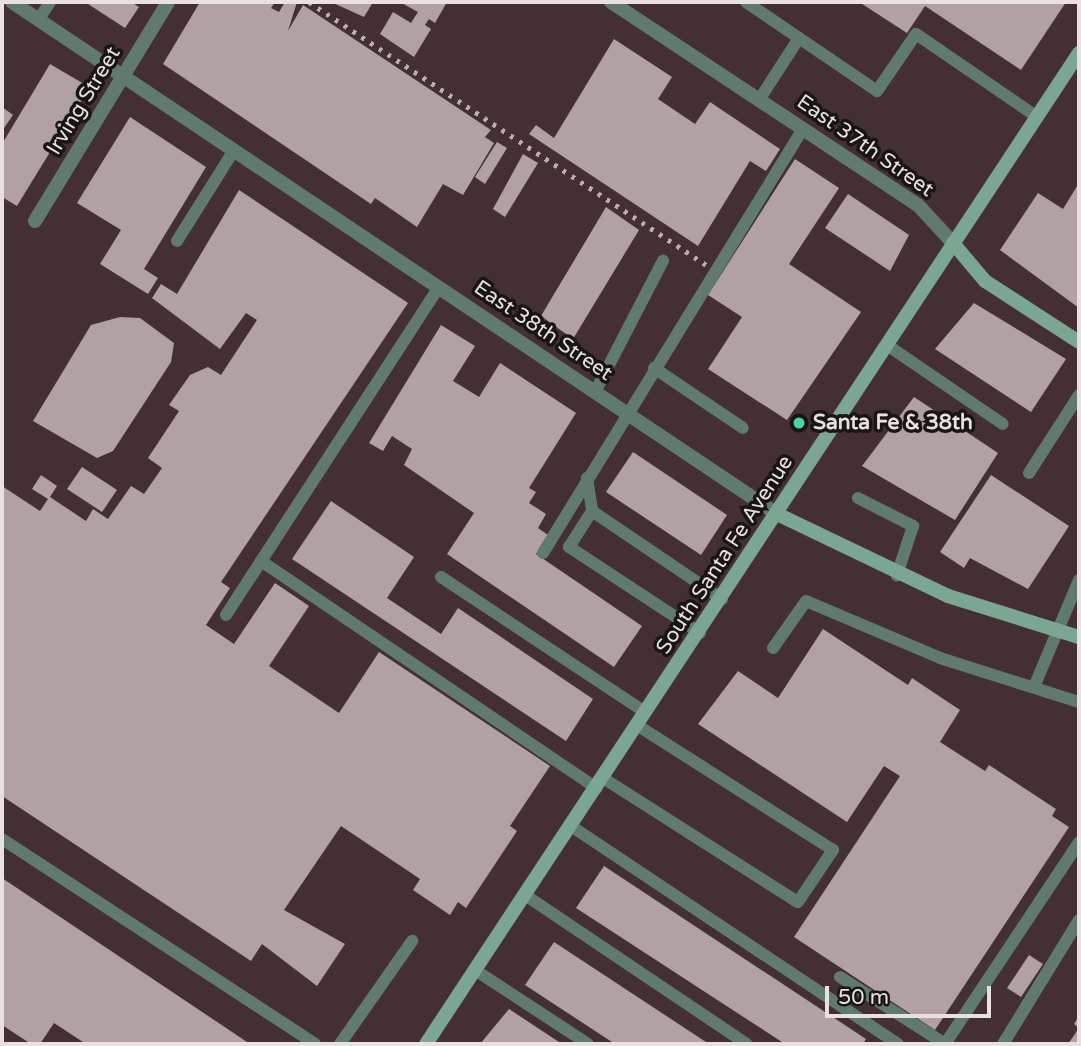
<!DOCTYPE html>
<html>
<head>
<meta charset="utf-8">
<style>
  body { margin:0 }
  #map { position:relative; width:1081px; height:1046px; overflow:hidden; background:#372a2c; font-family:"Varela Round",sans-serif }
  div>[style] { position:absolute }
  [style*='--x'] { left:calc(var(--x)*1px); top:calc(var(--y)*1px); width:calc(var(--w)*1px); rotate:calc(var(--a)*1deg) }
  .built>* { inset:0; background:#443034 }
  .building>* { inset:0; background:#b1a1a3 }
  .service>* { height:12px; margin:-6px; padding:0 6px; transform-origin:6px; border-radius:6px; background:#607b6d }
  .minor>* { height:14px; margin:-7px; padding:0 7px; transform-origin:7px; border-radius:7px; background:#607b6d }
  .tertiary>* { height:14px; margin:-7px; padding:0 7px; transform-origin:7px; border-radius:7px; background:#607b6d }
  .secondary>* { height:14px; margin:-7px; padding:0 7px; transform-origin:7px; border-radius:7px; background:#7ba691 }
  .rail>* { height:5px; margin-top:-2.5px; transform-origin:0; background:repeating-linear-gradient(90deg,#b9afb1 0 3.5px,transparent 0 10.5px) }
  .dots>* { width:19px; height:19px; translate:-50% -50%; box-sizing:border-box; border:4px solid #1a1515; border-radius:50% }
  span { translate:-50% -50%; white-space:nowrap; text-align:center; line-height:1.15; -webkit-text-stroke:7px #1a1515; paint-order:stroke }
  .street-label { font-size:21px; color:#e9e0e1 }
  .poi-label { font-size:21px; color:#e9e0e1; font-weight:700 }
  .left { translate:0 -50%; text-align:left }
  .frame { position:absolute; inset:0; border:4px solid #e9e0e1; pointer-events:none }
  .scale { position:absolute; left:825px; top:986px; width:166px; height:32px; box-sizing:border-box; border:4px solid #e9e0e1; border-top:0; padding-left:9px; font-size:21px; line-height:24px; white-space:nowrap; color:#e9e0e1; -webkit-text-stroke:5px #1a1515; paint-order:stroke }
</style>
</head>
<body>
<div id="map">
  <div class="built">
    <div style="clip-path:polygon(2px 2px,1079px 2px,1079px 1044px,2px 1044px)"></div>
  </div>
  <div class="building">
    <div style="clip-path:polygon(85px 2px,131px 2px,139px 7px,125px 28px)"></div>
    <div style="clip-path:polygon(200px 2px,275px 2px,271px 8px,279px 12px,285px 2px,297px 2px,288px 31px,303px 5px,491px 130px,485px 137px,494px 143px,463px 195px,443px 184px,417px 227px,375px 198px,371px 204px,163px 64px)"></div>
    <div style="clip-path:polygon(331px 2px,373px 2px,364px 17px)"></div>
    <div style="clip-path:polygon(400px 2px,447px 2px,435px 23px,429px 19px,425px 25px,431px 29px,414px 57px,380px 34px,393px 12px,411px 23px,418px 12px)"></div>
    <div style="clip-path:polygon(859px 2px,1066px 2px,1021px 70px,925px 6px,907px 33px)"></div>
    <div style="clip-path:polygon(614px 39px,672px 77px,658px 99px,695px 124px,710px 102px,780px 149px,766px 171px,750px 161px,698px 246px,529px 134px,536px 125px,554px 138px)"></div>
    <div style="clip-path:polygon(50px 64px,84px 84px,86px 93px,17px 206px,2px 197px,2px 144px)"></div>
    <div style="clip-path:polygon(2px 107px,13px 115px,2px 131px)"></div>
    <div style="clip-path:polygon(130px 117px,206px 167px,144px 269px,158px 278px,148px 294px,100px 264px,121px 230px,77px 203px)"></div>
    <div style="clip-path:polygon(497px 142px,507px 148px,485px 184px,475px 177px)"></div>
    <div style="clip-path:polygon(523px 154px,538px 163px,505px 217px,493px 209px)"></div>
    <div style="clip-path:polygon(795px 159px,839px 188px,789px 264px,861px 312px,787px 420px,708px 369px,742px 317px,708px 295px)"></div>
    <div style="clip-path:polygon(1079px 183px,1079px 308px,1000px 250px,1038px 193px,1063px 209px)"></div>
    <div style="clip-path:polygon(239px 190px,408px 303px,221px 582px,230px 588px,206px 625px,234px 644px,275px 583px,309px 606px,269px 666px,339px 713px,379px 652px,550px 766px,510px 826px,517px 831px,466px 908px,458px 902px,450px 915px,413px 890px,420px 879px,341px 826px,284px 910px,345px 944px,317px 986px,262px 944px,251px 961px,2px 796px,2px 486px,40px 511px,48px 499px,32px 489px,41px 475px,57px 486px,50px 497px,86px 521px,93px 509px,108px 519px,131px 486px,144px 494px,162px 468px,148px 458px,179px 411px,169px 405px,190px 375px,208px 367px,221px 375px,257px 320px,246px 313px,220px 349px,152px 298px,161px 284px,177px 294px)"></div>
    <div style="clip-path:polygon(848px 194px,909px 235px,890px 271px,825px 228px)"></div>
    <div style="clip-path:polygon(606px 207px,639px 230px,573px 339px,541px 316px)"></div>
    <div style="clip-path:polygon(974px 303px,1066px 359px,1031px 412px,935px 349px)"></div>
    <div style="clip-path:polygon(120px 317px,140px 318px,174px 343px,171px 362px,113px 451px,97px 458px,33px 421px,91px 325px)"></div>
    <div style="clip-path:polygon(441px 325px,475px 346px,453px 381px,479px 397px,500px 363px,576px 413px,529px 488px,536px 492px,529px 503px,546px 514px,538px 528px,548px 535px,536px 554px,642px 626px,614px 667px,447px 554px,474px 513px,404px 465px,412px 449px,392px 436px,383px 451px,369px 443px)"></div>
    <div style="clip-path:polygon(914px 397px,998px 453px,955px 520px,862px 466px)"></div>
    <div style="clip-path:polygon(633px 452px,727px 515px,701px 555px,606px 492px)"></div>
    <div style="clip-path:polygon(82px 467px,117px 490px,102px 512px,67px 489px)"></div>
    <div style="clip-path:polygon(991px 475px,1069px 526px,1028px 589px,970px 558px,964px 568px,940px 552px)"></div>
    <div style="clip-path:polygon(331px 501px,414px 557px,387px 598px,441px 634px,458px 608px,593px 699px,566px 741px,292px 559px)"></div>
    <div style="clip-path:polygon(823px 629px,908px 685px,912px 678px,960px 710px,940px 742px,985px 771px,989px 765px,1056px 809px,1052px 816px,1069px 827px,935px 1030px,794px 937px,900px 776px,884px 766px,847px 822px,698px 724px,738px 671px,778px 698px)"></div>
    <div style="clip-path:polygon(604px 866px,866px 1039px,863px 1044px,785px 1044px,576px 908px)"></div>
    <div style="clip-path:polygon(2px 878px,250px 1044px,86px 1044px,54px 1023px,40px 1044px,31px 1044px,2px 1025px)"></div>
    <div style="clip-path:polygon(554px 942px,709px 1044px,615px 1044px,525px 985px)"></div>
    <div style="clip-path:polygon(1029px 955px,1043px 964px,1021px 997px,1007px 988px)"></div>
    <div style="clip-path:polygon(509px 1009px,562px 1044px,480px 1044px)"></div>
    <div style="clip-path:polygon(1079px 1016px,1079px 1044px,1068px 1044px,1079px 1028px,1074px 1024px)"></div>
  </div>
  <div class="service">
    <div style="--x:746;--y:2;--w:64;--a:34.2"></div>
    <div style="--x:799;--y:38;--w:74;--a:122.8"></div>
    <div style="--x:39;--y:19;--w:20;--a:-57"></div>
    <div style="--x:799;--y:38;--w:94;--a:34.2"></div>
    <div style="--x:877;--y:91;--w:69;--a:-55.6"></div>
    <div style="--x:916;--y:34;--w:147;--a:34.4"></div>
    <div style="--x:177;--y:241;--w:107;--a:-57.9"></div>
    <div style="--x:887;--y:345;--w:140;--a:34.3"></div>
    <div style="--x:654;--y:368;--w:107;--a:34"></div>
    <div style="--x:595;--y:392;--w:148;--a:-62.6"></div>
    <div style="--x:1029;--y:473;--w:93;--a:-57.3"></div>
    <div style="--x:587;--y:478;--w:33;--a:81"></div>
    <div style="--x:858;--y:498;--w:62;--a:27"></div>
    <div style="--x:913;--y:526;--w:52;--a:108.1"></div>
    <div style="--x:543;--y:553;--w:497;--a:-58.5"></div>
    <div style="--x:261;--y:561;--w:405;--a:34.1"></div>
    <div style="--x:441;--y:577;--w:245;--a:33.5"></div>
    <div style="--x:226;--y:615;--w:391;--a:-57"></div>
    <div style="--x:700;--y:633;--w:157;--a:-146.7"></div>
    <div style="--x:569;--y:547;--w:43;--a:-57.4"></div>
    <div style="--x:592;--y:511;--w:157;--a:34.1"></div>
    <div style="--x:773;--y:648;--w:57;--a:-54.9"></div>
    <div style="--x:806;--y:601;--w:146;--a:23"></div>
    <div style="--x:940;--y:658;--w:146;--a:17.6"></div>
    <div style="--x:1034;--y:687;--w:116;--a:-67.2"></div>
    <div style="--x:603;--y:778;--w:231;--a:32.5"></div>
    <div style="--x:798;--y:902;--w:63;--a:-56.1"></div>
    <div style="--x:833;--y:850;--w:232;--a:-147.5"></div>
    <div style="--x:571;--y:826;--w:393;--a:33.7"></div>
    <div style="--x:2;--y:839;--w:374;--a:33.2"></div>
    <div style="--x:525;--y:895;--w:267;--a:33.9"></div>
    <div style="--x:475;--y:970;--w:135;--a:33.2"></div>
    <div style="--x:840;--y:977;--w:125;--a:32.5"></div>
    <div style="--x:340;--y:1044;--w:126;--a:-55"></div>
    <div style="--x:945;--y:1044;--w:242;--a:-56.4"></div>
    <div style="--x:1003;--y:1044;--w:145;--a:-58.5"></div>
  </div>
  <div class="minor">
    <div style="--x:611;--y:2;--w:368;--a:33.5"></div>
    <div style="--x:918;--y:205;--w:52;--a:47.4"></div>
    <div style="--x:35;--y:221;--w:256;--a:-58.7"></div>
  </div>
  <div class="tertiary">
    <div style="--x:12;--y:2;--w:921;--a:33.79"></div>
  </div>
  <div class="secondary">
    <div style="--x:953;--y:243;--w:50;--a:49.9"></div>
    <div style="--x:985;--y:281;--w:112;--a:33"></div>
    <div style="--x:777;--y:514;--w:190;--a:25.6"></div>
    <div style="--x:948;--y:596;--w:137;--a:17.4"></div>
    <div style="--x:426;--y:1044;--w:1187;--a:-56.62"></div>
  </div>
  <div class="rail">
    <div style="--x:309;--y:2;--w:476;--a:33.5"></div>
  </div>
  <div class="dots">
    <div style="left:799px;top:423px;background:#48d49d"></div>
  </div>
  <div class="street-label">
    <span style="left:84px;top:101px;rotate:-59deg">Irving Street</span>
    <span style="left:865px;top:146px;rotate:35deg">East 37th Street</span>
    <span style="left:543px;top:331px;rotate:34deg">East 38th Street</span>
    <span style="left:725px;top:555px;rotate:-57deg">South Santa Fe Avenue</span>
  </div>
  <div class="poi-label">
    <span class="left" style="left:813px;top:423px">Santa Fe &amp; 38th</span>
  </div>
  <div class="frame"></div>
  <div class="scale">50 m</div>
</div>
</body>
</html>
